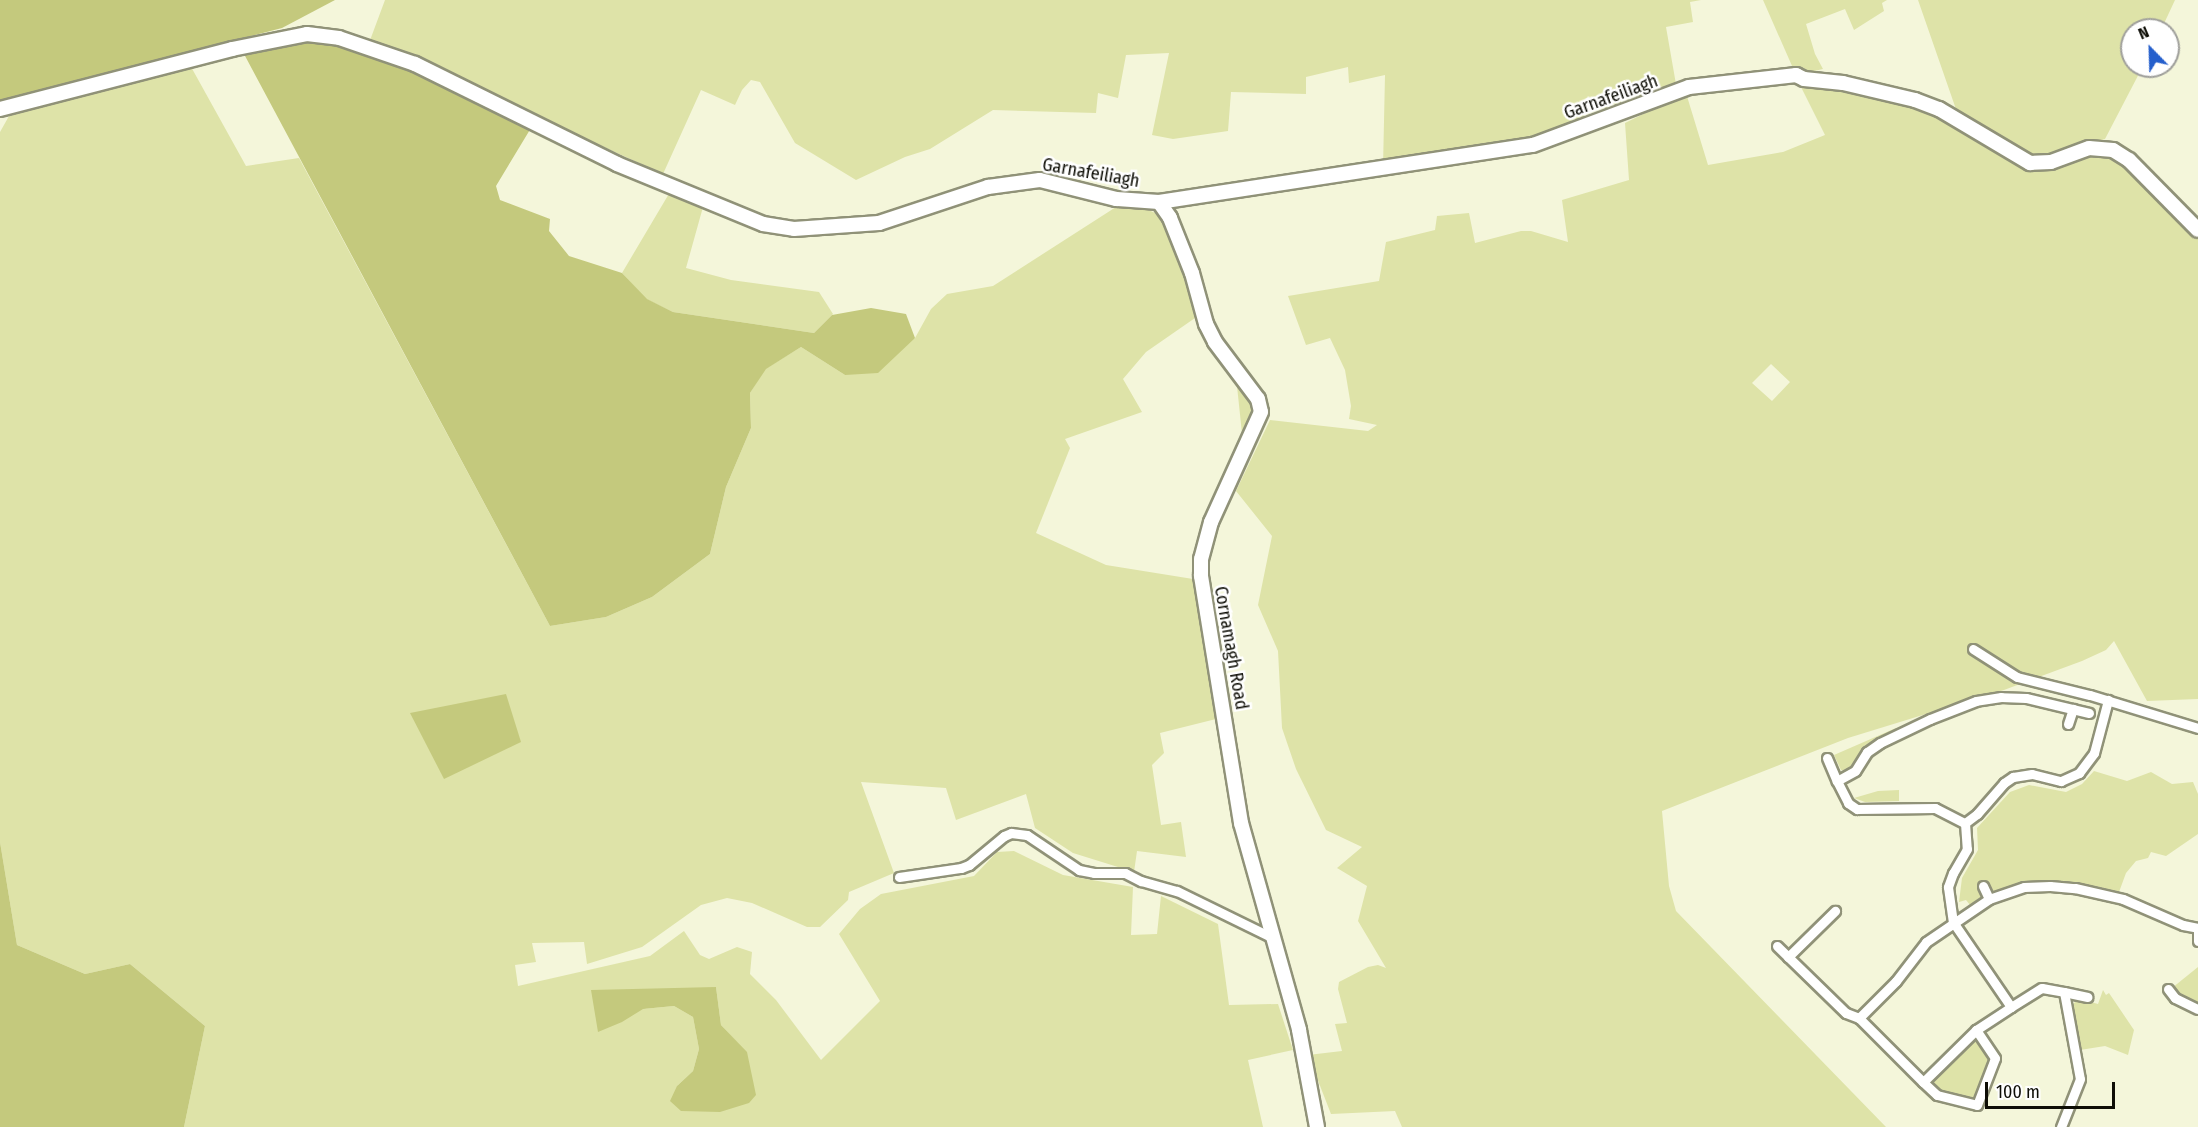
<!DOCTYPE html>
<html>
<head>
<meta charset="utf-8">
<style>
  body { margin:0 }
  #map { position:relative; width:2198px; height:1127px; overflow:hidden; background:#f4f6da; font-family:"Fira Sans Condensed",sans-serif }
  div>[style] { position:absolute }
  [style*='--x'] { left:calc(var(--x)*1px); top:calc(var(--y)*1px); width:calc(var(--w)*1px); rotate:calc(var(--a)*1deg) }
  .green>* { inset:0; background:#dee3a8 }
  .forest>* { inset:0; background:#c4c97d }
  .roads { filter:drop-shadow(2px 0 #909278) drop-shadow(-2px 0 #909278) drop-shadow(0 2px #909278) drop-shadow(0 -2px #909278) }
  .street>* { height:9px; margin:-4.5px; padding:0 4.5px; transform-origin:4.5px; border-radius:4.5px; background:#fff }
  .secondary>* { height:14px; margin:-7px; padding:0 7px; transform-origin:7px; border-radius:7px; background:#fff }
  span { translate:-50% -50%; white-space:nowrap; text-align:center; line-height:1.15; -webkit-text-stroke:5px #fff; paint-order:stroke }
  .street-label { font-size:18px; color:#0e0e06 }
  .north { position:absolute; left:2120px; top:18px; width:60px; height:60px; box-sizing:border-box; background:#fff; border:2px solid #9f9f9b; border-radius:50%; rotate:337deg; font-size:16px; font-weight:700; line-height:24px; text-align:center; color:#0e0e06 }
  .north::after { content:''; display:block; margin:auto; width:21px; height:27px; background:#255fcc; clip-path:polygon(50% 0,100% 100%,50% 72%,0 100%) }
  .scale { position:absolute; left:1985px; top:1082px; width:130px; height:27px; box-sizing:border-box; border:3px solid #0e0e06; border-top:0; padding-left:8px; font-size:18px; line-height:21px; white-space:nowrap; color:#0e0e06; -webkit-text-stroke:4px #fff; paint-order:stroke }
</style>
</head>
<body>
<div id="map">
  <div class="green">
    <div style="clip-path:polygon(385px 0,1701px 0,1690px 2px,1693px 22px,1666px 27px,1677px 90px,1527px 139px,1383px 167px,1385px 75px,1349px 83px,1348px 67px,1306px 77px,1306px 94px,1231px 92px,1228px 131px,1173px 139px,1152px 135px,1169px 53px,1126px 55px,1118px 98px,1098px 93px,1096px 113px,993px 110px,930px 149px,905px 157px,856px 180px,795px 143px,760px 82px,751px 80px,742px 90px,735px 105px,701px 90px,663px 174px,389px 49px,369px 43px)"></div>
    <div style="clip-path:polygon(1763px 0,1887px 0,1882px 3px,1884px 11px,1854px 30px,1845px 9px,1806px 24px,1815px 54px,1823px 69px,1796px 75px)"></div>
    <div style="clip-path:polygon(1918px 0,2175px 0,2161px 30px,2132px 30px,2132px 66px,2143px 66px,2105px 139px,2050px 154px,2027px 156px,1958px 115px)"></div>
    <div style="clip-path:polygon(evenodd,190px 65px,246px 166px,299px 158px,550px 626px,606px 617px,652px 597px,710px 554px,726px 487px,751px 428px,750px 393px,765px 369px,801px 347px,845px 375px,915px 338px,931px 309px,947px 294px,993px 286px,1116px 207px,1146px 209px,1160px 215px,1183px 270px,1195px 318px,1146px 352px,1123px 379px,1142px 412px,1065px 439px,1070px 448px,1036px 533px,1106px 565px,1193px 579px,1216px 719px,1160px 733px,1164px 753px,1152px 765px,1161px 825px,1181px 822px,1186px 857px,1137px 851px,1134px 872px,1073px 853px,1035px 828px,1026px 794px,956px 820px,946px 788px,861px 782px,894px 873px,849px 892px,848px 900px,820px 927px,807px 927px,752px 903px,727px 898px,701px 905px,642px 947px,587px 964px,584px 942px,532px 943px,536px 962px,515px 965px,518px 986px,650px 956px,684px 931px,700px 955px,709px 959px,737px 947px,752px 952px,750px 974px,776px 1000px,821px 1060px,880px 1001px,839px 934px,860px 909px,881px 894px,974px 876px,997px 852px,1014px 851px,1063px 875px,1133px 887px,1131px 935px,1157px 934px,1161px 896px,1218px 924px,1229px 1005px,1278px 1004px,1293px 1050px,1248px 1060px,1263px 1127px,184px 1127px,205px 1026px,130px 964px,85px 974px,17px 945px,0 842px,0 132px,13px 109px,190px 65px,716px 987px,721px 1025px,747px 1053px,677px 1086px,693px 1071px,699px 1049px,693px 1017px,674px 1006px,643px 1009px,716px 987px)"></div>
    <div style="clip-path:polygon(evenodd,1799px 83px,1918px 108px,1945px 119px,2030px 169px,2087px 156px,2113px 157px,2198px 239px,2198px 699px,2147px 701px,2114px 641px,2106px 650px,2082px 661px,2004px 690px,1848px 738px,1662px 811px,1669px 886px,1676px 911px,1886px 1127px,1402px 1127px,1395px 1111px,1331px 1114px,1308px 1055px,1342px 1051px,1335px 1024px,1347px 1023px,1338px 989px,1339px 982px,1368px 967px,1378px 965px,1386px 968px,1358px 921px,1367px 886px,1337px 868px,1362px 847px,1326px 830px,1296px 769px,1282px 728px,1278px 651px,1258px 605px,1272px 536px,1236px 491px,1270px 420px,1368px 431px,1377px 425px,1349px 419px,1351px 406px,1345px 370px,1330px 338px,1306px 345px,1288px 296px,1379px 281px,1386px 242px,1435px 230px,1437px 216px,1469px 213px,1475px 243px,1521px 231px,1531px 231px,1568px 242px,1562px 200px,1629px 180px,1625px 123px,1686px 93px,1708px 165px,1783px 152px,1825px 135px,1799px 83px,1771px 364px,1790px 382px,1772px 401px,1752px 383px,1771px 364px)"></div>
    <div style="clip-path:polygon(670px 192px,703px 207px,686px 268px,731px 280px,819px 292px,833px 314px,814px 333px,673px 312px,646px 299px,622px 273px)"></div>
    <div style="clip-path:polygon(1237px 386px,1252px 401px,1255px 415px,1243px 443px)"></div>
    <div style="clip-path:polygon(1896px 728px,1897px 730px,1864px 749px,1855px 765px,1848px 771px,1841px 770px,1834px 755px)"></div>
    <div style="clip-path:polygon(2094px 771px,2127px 781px,2151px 772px,2172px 784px,2193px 782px,2198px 794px,2198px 834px,2166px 856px,2151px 852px,2148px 858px,2136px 861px,2126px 873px,2119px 892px,2095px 886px,2094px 888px,2054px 882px,2029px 882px,1993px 892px,1979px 887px,1982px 896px,1979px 899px,1970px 905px,1966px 900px,1959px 902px,1962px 878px,1978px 850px,1977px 828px,2010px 792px,2029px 785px,2066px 792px,2082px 784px)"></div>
    <div style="clip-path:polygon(1899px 790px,1899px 801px,1865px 802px,1854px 798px,1878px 791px)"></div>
    <div style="clip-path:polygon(2198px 967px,2198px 1004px,2179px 996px,2172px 988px)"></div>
    <div style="clip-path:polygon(2103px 990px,2106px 995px,2109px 993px,2134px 1030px,2128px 1055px,2105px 1046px,2080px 1050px,2071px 1005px,2080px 999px,2098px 1004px)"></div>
    <div style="clip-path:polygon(1975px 1037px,1991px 1062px,1975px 1099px,1940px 1092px,1930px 1080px)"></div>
  </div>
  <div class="forest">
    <div style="clip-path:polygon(0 0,335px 0,282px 28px,0 102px)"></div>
    <div style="clip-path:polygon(313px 40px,338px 44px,395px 61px,531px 128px,496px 186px,500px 200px,550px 219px,549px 231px,569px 256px,622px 273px,647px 299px,673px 312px,814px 333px,832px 315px,871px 308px,906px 314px,915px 338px,878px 373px,845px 375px,801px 347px,766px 369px,750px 393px,751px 428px,726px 487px,710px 554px,652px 597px,606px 617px,550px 626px,244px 54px)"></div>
    <div style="clip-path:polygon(506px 694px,521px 742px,444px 779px,410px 713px)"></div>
    <div style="clip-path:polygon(0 842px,17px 945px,85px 974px,130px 964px,205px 1026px,184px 1127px,0 1127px)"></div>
    <div style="clip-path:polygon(716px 987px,721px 1025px,747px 1052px,756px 1095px,749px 1103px,720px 1112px,681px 1111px,670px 1101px,677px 1086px,693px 1071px,699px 1049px,693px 1017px,674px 1006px,643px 1009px,622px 1022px,598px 1032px,591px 990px)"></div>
  </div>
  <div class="roads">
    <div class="street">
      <div style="--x:1973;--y:649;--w:52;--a:32.5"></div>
      <div style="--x:2017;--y:677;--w:75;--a:13.9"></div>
      <div style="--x:2090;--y:695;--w:113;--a:17"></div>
      <div style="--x:2089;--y:713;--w:65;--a:-166.6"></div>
      <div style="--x:2026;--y:698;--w:25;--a:-178"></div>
      <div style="--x:2001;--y:697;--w:25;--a:171"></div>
      <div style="--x:1976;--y:701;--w:49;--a:158.6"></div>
      <div style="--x:1930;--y:719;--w:55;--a:154.4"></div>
      <div style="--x:1880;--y:743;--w:16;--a:145"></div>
      <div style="--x:1867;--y:752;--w:22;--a:122"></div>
      <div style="--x:1855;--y:771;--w:21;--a:151"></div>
      <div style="--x:1837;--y:781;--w:25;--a:63"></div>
      <div style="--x:1848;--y:803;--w:11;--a:34"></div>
      <div style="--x:1857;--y:809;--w:78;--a:-0.7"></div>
      <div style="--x:1935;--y:808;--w:34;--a:27"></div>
      <div style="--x:1965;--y:823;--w:15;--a:-37"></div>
      <div style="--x:1977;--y:814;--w:41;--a:-48.9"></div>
      <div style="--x:2004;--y:783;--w:11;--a:-34"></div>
      <div style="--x:2013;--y:777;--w:19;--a:-9"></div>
      <div style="--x:2032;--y:774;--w:30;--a:14"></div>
      <div style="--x:2061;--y:781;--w:20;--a:-24"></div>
      <div style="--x:2079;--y:773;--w:25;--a:-53"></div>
      <div style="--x:2094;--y:753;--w:55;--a:-75.2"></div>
      <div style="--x:2068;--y:724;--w:16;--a:-72"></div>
      <div style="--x:1827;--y:758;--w:25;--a:67"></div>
      <div style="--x:1965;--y:823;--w:26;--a:86"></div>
      <div style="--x:1967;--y:849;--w:28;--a:120"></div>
      <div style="--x:1953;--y:873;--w:15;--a:110"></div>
      <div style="--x:1948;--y:887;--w:35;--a:82"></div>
      <div style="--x:1953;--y:922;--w:103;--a:55.7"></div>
      <div style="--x:2011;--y:1007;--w:36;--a:-32"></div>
      <div style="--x:2042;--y:988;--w:22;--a:10"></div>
      <div style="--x:2064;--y:992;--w:88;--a:79.6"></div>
      <div style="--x:2080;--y:1079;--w:52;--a:111.6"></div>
      <div style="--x:899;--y:877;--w:63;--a:-8.3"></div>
      <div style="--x:961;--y:868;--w:9;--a:-21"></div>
      <div style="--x:969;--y:865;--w:45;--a:-39.6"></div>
      <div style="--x:1004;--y:836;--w:8;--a:-23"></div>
      <div style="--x:1011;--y:833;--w:16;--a:7"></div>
      <div style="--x:1027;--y:835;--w:63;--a:33.9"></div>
      <div style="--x:1079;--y:870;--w:15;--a:11"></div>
      <div style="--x:1094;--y:873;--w:31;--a:0"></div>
      <div style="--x:1125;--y:873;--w:18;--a:27"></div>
      <div style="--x:1141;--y:881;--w:37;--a:16"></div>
      <div style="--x:1177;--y:891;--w:107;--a:26.1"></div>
      <div style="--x:1983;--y:886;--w:14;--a:65"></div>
      <div style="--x:2198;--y:930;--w:11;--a:90"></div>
      <div style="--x:1777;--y:946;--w:96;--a:44.2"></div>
      <div style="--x:1846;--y:1013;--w:14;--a:21"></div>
      <div style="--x:1788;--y:957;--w:66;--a:-44.4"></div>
      <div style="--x:2168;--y:989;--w:11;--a:52"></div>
      <div style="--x:2175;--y:998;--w:25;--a:26"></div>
      <div style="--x:2064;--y:992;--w:24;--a:12"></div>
      <div style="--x:1976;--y:1030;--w:74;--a:135.5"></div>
      <div style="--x:1923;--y:1082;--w:19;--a:43"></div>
      <div style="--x:1937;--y:1095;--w:41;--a:14"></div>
      <div style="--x:1977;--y:1105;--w:50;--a:-69"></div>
      <div style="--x:1995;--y:1058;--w:34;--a:-124"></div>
      <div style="--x:1976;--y:1030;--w:42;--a:-33.3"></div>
      <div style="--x:1923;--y:1082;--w:91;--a:-135"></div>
      <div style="--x:1859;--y:1018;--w:52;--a:-45"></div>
      <div style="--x:1896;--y:981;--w:49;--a:-52.4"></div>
      <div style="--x:1926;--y:942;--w:76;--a:-34.3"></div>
      <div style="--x:1989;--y:899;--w:37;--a:-19"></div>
      <div style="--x:2024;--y:887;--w:26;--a:-2"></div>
      <div style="--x:2050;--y:886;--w:25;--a:5"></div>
      <div style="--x:2075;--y:888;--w:49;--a:12.9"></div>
      <div style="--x:2123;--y:899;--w:65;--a:23.4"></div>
      <div style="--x:2183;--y:925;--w:15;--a:11"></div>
    </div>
    <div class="secondary">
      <div style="--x:0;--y:109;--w:240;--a:-14.5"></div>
      <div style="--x:232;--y:49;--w:76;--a:-11.3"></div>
      <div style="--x:307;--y:34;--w:32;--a:7"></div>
      <div style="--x:339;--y:38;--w:80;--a:18.9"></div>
      <div style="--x:415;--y:64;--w:225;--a:26.3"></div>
      <div style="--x:617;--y:164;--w:158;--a:22.3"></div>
      <div style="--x:763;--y:224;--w:31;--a:9"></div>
      <div style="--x:794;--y:229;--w:85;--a:-4"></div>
      <div style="--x:879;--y:223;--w:115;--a:-18.3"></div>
      <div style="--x:988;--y:187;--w:52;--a:-7.7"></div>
      <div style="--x:1040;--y:180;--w:78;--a:14"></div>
      <div style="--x:1116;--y:199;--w:43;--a:4"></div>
      <div style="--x:1159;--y:202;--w:378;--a:-8.7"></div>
      <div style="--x:1533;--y:145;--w:166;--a:-20.4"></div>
      <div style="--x:1689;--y:87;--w:108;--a:-6.4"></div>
      <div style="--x:1796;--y:75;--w:9;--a:27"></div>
      <div style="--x:1804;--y:79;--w:39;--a:6"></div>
      <div style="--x:1843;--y:83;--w:74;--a:13.3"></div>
      <div style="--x:1915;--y:100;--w:26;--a:21"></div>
      <div style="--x:1939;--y:109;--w:106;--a:30.7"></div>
      <div style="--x:2030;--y:163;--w:21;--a:-3"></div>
      <div style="--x:2051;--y:162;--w:40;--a:-20.2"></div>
      <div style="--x:2089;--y:148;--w:24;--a:5"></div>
      <div style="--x:2113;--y:150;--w:19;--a:32"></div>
      <div style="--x:2129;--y:160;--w:98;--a:45.4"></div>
      <div style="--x:1159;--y:202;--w:19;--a:55"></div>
      <div style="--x:1170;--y:218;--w:59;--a:68.2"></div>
      <div style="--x:1192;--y:273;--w:53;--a:74.6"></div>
      <div style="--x:1206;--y:324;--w:20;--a:63"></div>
      <div style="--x:1215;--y:342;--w:71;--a:53"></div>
      <div style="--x:1258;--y:399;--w:13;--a:77"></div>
      <div style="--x:1261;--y:412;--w:121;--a:114.4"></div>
      <div style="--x:1211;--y:522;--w:38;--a:105"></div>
      <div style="--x:1201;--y:559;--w:17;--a:90"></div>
      <div style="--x:1201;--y:576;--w:250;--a:80.8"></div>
      <div style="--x:1241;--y:823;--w:215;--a:74.3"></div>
      <div style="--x:1299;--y:1030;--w:99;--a:79.5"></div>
    </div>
  </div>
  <div class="street-label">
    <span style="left:1611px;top:97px;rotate:-20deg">Garnafeiliagh</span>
    <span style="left:1091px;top:173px;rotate:10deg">Garnafeiliagh</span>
    <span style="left:1231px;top:648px;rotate:80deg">Cornamagh Road</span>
  </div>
  <div class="north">N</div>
  <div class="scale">100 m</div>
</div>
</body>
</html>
